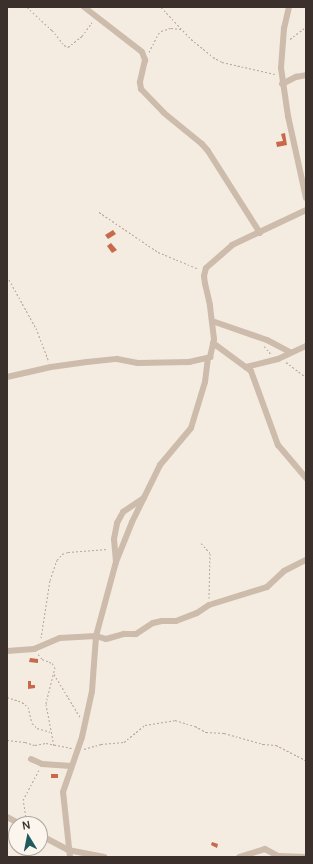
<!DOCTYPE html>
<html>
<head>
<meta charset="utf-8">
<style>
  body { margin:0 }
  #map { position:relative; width:313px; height:864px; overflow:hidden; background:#f4ebe1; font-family:Manrope,sans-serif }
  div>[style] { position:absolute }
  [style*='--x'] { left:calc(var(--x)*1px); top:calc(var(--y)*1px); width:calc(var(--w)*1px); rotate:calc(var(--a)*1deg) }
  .building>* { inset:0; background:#c8694b }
  .path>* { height:1px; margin-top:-0.5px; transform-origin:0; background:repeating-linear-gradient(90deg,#b9a596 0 2px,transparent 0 4px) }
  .street>* { height:6px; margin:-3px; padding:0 3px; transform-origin:3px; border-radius:3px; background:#cdbbac }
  span { translate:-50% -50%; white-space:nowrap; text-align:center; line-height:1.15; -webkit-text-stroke:3.5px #fbf5ee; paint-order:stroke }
  .frame { position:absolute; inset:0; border:8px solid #3b302b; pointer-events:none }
  .north { position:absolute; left:8px; top:816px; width:40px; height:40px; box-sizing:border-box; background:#fbf5ee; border:1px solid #aea6a0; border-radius:50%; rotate:350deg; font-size:11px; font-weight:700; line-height:16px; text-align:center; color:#3b302b }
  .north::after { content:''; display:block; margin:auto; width:14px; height:18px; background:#1f5a5e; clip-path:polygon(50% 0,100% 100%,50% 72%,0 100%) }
</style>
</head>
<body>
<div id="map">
  <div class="building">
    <div style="clip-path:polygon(285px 133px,287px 145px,277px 147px,276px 142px,283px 141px,281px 134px)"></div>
    <div style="clip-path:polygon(113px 230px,116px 234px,108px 239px,105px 235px)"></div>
    <div style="clip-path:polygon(111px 243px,117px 250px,112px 253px,107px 246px)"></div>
    <div style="clip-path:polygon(30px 658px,38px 659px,38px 663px,29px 662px)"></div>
    <div style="clip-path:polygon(28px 681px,31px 681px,31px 685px,35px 685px,35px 688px,28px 689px)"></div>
    <div style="clip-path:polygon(51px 774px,58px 774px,58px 778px,51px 778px)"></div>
    <div style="clip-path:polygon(212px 842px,218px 844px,217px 848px,211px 845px)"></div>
  </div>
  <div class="path">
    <div style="--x:27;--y:7;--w:34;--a:43"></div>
    <div style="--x:52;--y:30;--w:19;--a:51"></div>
    <div style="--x:64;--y:45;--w:4;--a:27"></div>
    <div style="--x:68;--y:47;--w:18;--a:-38"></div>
    <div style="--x:82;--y:36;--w:17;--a:-54"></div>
    <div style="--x:161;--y:7;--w:44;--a:46.8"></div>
    <div style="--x:191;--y:39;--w:28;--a:39"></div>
    <div style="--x:213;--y:57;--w:10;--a:29"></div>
    <div style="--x:222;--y:62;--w:54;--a:12.8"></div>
    <div style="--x:290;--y:39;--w:20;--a:-37"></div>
    <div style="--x:149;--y:52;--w:20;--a:-63"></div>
    <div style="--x:158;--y:34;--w:4;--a:-45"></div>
    <div style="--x:161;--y:31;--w:10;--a:-17"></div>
    <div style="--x:171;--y:28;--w:10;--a:6"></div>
    <div style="--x:99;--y:212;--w:71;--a:34.1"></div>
    <div style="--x:158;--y:252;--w:44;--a:22.5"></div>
    <div style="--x:7;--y:276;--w:60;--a:60.9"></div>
    <div style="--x:36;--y:328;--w:36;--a:69"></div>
    <div style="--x:264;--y:346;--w:11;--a:49"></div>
    <div style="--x:286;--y:362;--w:25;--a:37"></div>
    <div style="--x:201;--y:543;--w:13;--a:48"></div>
    <div style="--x:210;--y:553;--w:45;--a:91.3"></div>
    <div style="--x:41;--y:638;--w:59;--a:-81.2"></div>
    <div style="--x:50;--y:580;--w:21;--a:-71"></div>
    <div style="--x:57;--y:560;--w:8;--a:-50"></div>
    <div style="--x:62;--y:554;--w:6;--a:-18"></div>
    <div style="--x:68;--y:552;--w:40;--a:-4.3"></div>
    <div style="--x:38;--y:654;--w:6;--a:51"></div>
    <div style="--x:42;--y:659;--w:11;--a:22"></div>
    <div style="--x:52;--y:663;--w:5;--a:53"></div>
    <div style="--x:55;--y:667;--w:38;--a:104"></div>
    <div style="--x:46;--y:704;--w:43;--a:79.2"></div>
    <div style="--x:54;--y:674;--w:50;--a:58.8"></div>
    <div style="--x:7;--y:697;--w:16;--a:18"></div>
    <div style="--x:22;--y:702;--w:8;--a:40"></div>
    <div style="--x:28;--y:707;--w:16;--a:76"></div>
    <div style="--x:32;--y:723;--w:7;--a:45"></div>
    <div style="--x:37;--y:728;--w:15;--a:16"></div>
    <div style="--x:7;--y:740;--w:18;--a:6"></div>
    <div style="--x:25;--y:742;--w:10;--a:17"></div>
    <div style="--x:35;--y:745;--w:11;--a:-10"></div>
    <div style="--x:46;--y:743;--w:26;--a:11"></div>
    <div style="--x:84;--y:749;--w:18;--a:-16"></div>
    <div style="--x:101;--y:744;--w:23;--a:-5"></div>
    <div style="--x:124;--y:742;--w:27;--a:-39"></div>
    <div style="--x:145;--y:725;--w:30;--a:-9"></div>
    <div style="--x:175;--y:720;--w:21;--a:17"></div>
    <div style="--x:195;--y:726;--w:13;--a:29"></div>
    <div style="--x:206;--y:732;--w:18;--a:3"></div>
    <div style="--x:224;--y:733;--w:41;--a:15.8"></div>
    <div style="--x:263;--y:744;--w:13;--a:4"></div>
    <div style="--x:276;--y:745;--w:34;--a:27"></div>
    <div style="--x:27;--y:824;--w:24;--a:-99"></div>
    <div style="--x:23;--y:800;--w:34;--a:-62"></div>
  </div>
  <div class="street">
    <div style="--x:84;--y:7;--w:73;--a:37.8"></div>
    <div style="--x:142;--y:52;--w:9;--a:69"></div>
    <div style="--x:145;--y:60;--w:23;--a:103"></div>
    <div style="--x:140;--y:82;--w:7;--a:82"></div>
    <div style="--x:141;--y:89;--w:33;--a:46"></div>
    <div style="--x:164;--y:113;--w:49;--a:39.2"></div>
    <div style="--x:202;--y:144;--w:9;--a:49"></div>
    <div style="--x:208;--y:151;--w:97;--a:57.6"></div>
    <div style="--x:289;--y:7;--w:22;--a:103"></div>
    <div style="--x:284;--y:28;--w:40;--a:94.3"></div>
    <div style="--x:281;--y:68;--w:49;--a:81.7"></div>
    <div style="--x:288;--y:116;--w:84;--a:77.6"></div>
    <div style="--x:282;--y:84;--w:16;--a:-27"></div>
    <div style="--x:296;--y:77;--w:10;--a:-11"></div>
    <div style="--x:212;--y:321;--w:58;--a:19.1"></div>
    <div style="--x:267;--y:340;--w:26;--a:28"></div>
    <div style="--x:213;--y:343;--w:47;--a:36.4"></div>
    <div style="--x:251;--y:371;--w:79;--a:70"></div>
    <div style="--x:278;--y:445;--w:43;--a:49.7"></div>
    <div style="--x:246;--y:367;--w:33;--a:-14"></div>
    <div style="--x:278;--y:359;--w:31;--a:-25"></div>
    <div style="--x:7;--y:377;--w:45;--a:-12.8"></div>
    <div style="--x:51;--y:367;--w:36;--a:-8"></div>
    <div style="--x:87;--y:362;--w:30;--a:-6"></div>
    <div style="--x:117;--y:359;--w:21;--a:11"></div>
    <div style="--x:138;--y:363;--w:51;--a:-1.1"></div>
    <div style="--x:189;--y:362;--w:22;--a:-13"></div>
    <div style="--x:210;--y:357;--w:18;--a:-77"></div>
    <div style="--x:214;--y:339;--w:34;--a:-97"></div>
    <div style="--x:210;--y:305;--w:22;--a:-103"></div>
    <div style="--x:205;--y:284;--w:8;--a:-97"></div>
    <div style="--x:204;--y:276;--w:8;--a:-76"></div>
    <div style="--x:206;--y:268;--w:35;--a:-41"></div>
    <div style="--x:232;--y:245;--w:82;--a:-25.3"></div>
    <div style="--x:116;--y:562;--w:23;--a:-95"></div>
    <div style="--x:114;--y:539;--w:16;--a:-79"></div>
    <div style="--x:117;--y:523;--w:13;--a:-61"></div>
    <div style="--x:123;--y:512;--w:25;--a:-34"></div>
    <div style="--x:7;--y:651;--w:27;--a:-4"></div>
    <div style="--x:34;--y:649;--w:28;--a:-23"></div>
    <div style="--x:60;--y:638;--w:36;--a:-3"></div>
    <div style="--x:96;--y:636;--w:10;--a:17"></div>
    <div style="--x:106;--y:639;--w:19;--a:-16"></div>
    <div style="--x:124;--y:634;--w:12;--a:0"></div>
    <div style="--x:136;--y:634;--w:20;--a:-33"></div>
    <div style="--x:153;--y:623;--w:9;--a:-13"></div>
    <div style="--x:162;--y:621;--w:14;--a:0"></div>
    <div style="--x:176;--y:621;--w:22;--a:-21"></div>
    <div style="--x:197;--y:613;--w:14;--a:-34"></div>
    <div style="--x:209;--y:605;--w:61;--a:-17.2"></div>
    <div style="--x:267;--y:587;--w:23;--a:-43"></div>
    <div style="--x:284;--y:571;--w:25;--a:-27"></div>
    <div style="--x:31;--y:759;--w:12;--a:24"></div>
    <div style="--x:42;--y:764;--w:29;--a:4"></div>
    <div style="--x:7;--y:817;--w:15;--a:28"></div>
    <div style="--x:40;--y:835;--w:32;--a:28"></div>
    <div style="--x:68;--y:850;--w:37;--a:11"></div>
    <div style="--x:70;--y:857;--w:65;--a:-96.1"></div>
    <div style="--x:63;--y:792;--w:58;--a:-70.9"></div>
    <div style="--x:82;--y:737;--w:47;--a:-77.7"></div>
    <div style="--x:92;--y:691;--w:55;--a:-85.8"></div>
    <div style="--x:96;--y:636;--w:77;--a:-74.9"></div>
    <div style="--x:116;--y:562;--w:43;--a:-68.2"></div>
    <div style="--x:132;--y:522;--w:64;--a:-63.8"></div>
    <div style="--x:160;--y:465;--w:48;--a:-50"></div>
    <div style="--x:191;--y:428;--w:48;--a:-73.1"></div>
    <div style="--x:205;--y:382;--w:24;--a:-83"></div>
    <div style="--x:239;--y:857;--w:27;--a:-17"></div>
    <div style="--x:265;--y:849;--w:15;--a:28"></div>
    <div style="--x:278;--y:856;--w:28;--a:2"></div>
  </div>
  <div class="frame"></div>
  <div class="north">N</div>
</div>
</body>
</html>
